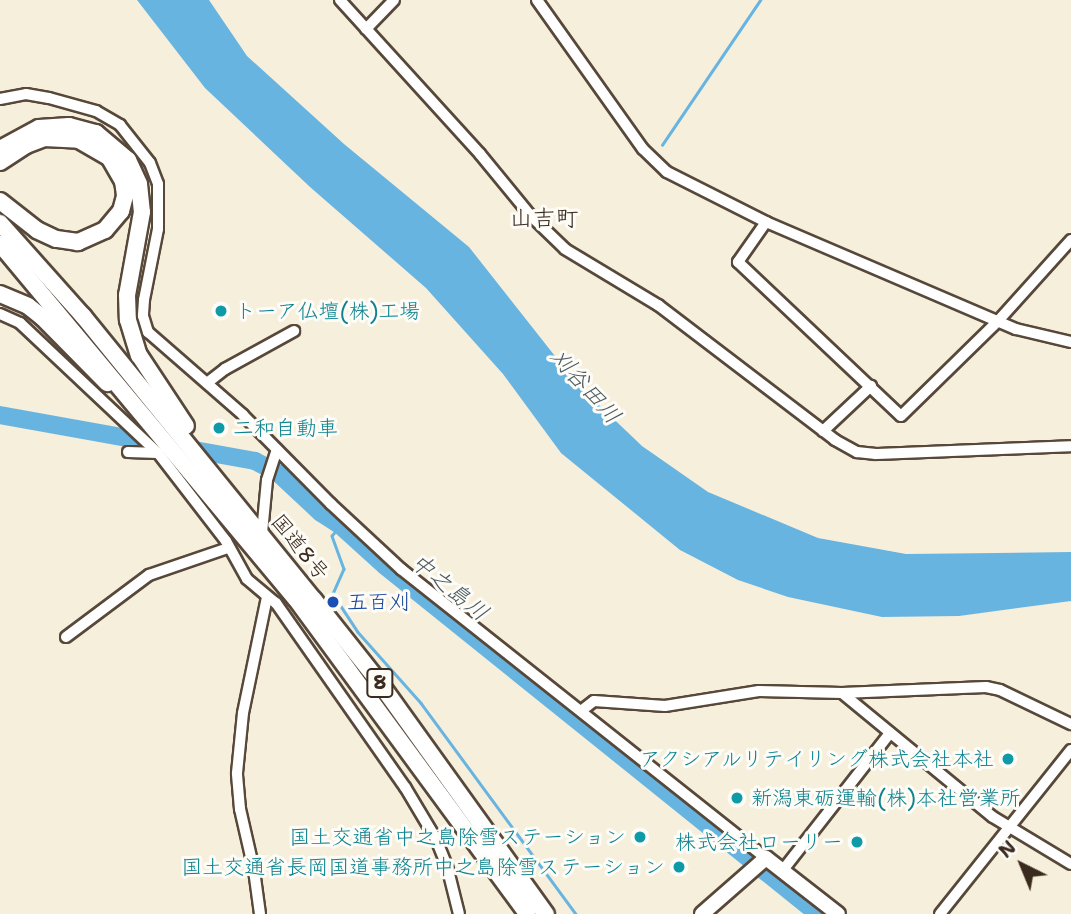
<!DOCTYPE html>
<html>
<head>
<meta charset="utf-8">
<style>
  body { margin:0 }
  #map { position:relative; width:1071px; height:914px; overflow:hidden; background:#f6efdc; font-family:"Shantell Sans","Klee One",sans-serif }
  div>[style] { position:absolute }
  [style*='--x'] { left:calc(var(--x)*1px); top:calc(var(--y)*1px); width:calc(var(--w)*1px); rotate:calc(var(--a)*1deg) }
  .water>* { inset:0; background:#68b4e1 }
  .stream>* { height:2.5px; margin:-1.25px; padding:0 1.25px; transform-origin:1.25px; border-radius:1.25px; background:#68b4e1 }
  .river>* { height:18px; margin:-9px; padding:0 9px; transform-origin:9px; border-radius:9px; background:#68b4e1 }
  .roads { filter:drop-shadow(2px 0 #57483a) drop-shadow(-2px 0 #57483a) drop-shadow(0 2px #57483a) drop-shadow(0 -2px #57483a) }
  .minor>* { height:10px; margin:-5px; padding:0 5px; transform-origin:5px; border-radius:5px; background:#fff }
  .major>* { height:14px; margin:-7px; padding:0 7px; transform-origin:7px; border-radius:7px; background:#fff }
  .highway>* { height:16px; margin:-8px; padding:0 8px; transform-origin:8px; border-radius:8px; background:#fff }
  .dots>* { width:19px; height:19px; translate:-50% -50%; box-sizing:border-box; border:4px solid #fdfcf7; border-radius:50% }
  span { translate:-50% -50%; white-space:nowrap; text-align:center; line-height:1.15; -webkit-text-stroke:6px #fdfcf7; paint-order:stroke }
  .shield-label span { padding:2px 5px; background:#fdfcf7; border:2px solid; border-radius:5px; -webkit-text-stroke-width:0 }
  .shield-label { font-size:19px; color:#3b2a1e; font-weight:700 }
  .culture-label { font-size:21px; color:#0d838f }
  .left { translate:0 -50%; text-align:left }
  .right { translate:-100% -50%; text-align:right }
  .street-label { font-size:21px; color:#3b2a1e }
  .transit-label { font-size:21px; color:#164399 }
  .neighbourhood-label { font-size:23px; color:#3b2a1e }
  .water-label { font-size:23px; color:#4b5a62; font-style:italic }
  .north { position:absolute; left:987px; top:830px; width:70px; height:70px; -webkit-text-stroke:5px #fdfcf7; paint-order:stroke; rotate:317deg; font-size:19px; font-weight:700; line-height:28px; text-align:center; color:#3b2a1e }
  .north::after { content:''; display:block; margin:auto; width:24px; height:32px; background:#3b2a1e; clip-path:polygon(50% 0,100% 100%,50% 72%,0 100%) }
</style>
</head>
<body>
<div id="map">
  <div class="water">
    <div style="clip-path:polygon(137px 0,209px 0,247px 56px,344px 144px,469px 247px,577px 384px,642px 446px,708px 492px,818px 538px,906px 554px,1071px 552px,1071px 601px,959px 616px,882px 617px,788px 597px,738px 580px,680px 550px,561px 453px,503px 374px,426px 288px,310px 187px,205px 88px)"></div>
  </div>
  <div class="stream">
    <div style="--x:662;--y:145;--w:175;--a:-55.9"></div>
    <div style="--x:341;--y:526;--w:13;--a:132"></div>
    <div style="--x:332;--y:536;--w:35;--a:70"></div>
    <div style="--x:344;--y:569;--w:27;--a:114"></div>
    <div style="--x:333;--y:594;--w:45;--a:56.7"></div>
    <div style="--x:358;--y:632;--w:95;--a:48.4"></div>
    <div style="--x:421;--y:703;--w:262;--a:53.7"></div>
  </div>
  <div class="river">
    <div style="--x:0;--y:415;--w:259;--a:10.2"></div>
    <div style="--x:255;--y:461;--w:27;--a:28"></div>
    <div style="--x:279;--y:474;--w:57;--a:42.9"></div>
    <div style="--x:321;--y:513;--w:24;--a:33"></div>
    <div style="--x:341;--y:526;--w:59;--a:42.3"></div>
    <div style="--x:385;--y:566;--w:556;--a:38.79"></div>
  </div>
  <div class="roads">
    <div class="minor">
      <div style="--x:340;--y:0;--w:208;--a:47.7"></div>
      <div style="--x:480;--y:154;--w:80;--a:50.6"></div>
      <div style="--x:531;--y:216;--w:47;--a:44.1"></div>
      <div style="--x:565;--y:249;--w:109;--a:31.1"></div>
      <div style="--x:658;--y:305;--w:223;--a:37.3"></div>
      <div style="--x:835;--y:440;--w:25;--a:29"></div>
      <div style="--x:857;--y:452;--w:19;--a:6"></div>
      <div style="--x:876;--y:454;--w:195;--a:-2.3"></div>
      <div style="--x:537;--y:0;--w:183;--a:54.6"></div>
      <div style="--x:643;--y:149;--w:33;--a:44"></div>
      <div style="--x:667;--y:172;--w:111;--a:26.8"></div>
      <div style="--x:766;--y:222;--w:272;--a:23.2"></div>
      <div style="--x:1016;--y:329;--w:57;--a:13.3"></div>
      <div style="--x:366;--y:29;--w:40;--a:-46"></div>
      <div style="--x:0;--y:99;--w:26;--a:-11"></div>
      <div style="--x:26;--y:94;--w:23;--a:10"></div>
      <div style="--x:49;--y:98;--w:49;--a:15.5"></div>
      <div style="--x:96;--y:111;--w:28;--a:30"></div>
      <div style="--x:120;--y:125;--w:48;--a:51.7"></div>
      <div style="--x:150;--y:163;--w:22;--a:69"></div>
      <div style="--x:158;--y:184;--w:45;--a:90"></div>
      <div style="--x:158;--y:229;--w:72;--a:101.2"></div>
      <div style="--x:144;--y:300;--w:16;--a:94"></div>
      <div style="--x:143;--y:316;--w:17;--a:73"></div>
      <div style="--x:148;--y:332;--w:126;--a:41.1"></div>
      <div style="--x:243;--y:415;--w:125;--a:45.3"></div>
      <div style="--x:331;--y:504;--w:96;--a:42.9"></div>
      <div style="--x:401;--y:569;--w:466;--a:38.4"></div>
      <div style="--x:766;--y:222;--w:49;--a:125"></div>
      <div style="--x:738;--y:262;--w:224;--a:43.4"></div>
      <div style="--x:901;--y:416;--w:136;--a:-44.4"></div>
      <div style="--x:998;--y:321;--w:109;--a:-48"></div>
      <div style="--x:0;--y:314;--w:22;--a:24"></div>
      <div style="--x:20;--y:323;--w:190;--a:43.3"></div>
      <div style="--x:158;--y:453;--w:111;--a:52.3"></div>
      <div style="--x:226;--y:541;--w:43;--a:61.1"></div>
      <div style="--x:247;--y:579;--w:38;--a:40"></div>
      <div style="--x:276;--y:603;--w:225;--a:55"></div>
      <div style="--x:405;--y:787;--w:61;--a:59.2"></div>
      <div style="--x:436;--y:839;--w:29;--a:68"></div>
      <div style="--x:447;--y:866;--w:49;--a:76"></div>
      <div style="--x:207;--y:383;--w:23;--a:-38"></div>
      <div style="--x:225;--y:369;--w:79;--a:-28.8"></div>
      <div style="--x:823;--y:431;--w:66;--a:-43.2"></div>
      <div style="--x:128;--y:452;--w:30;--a:2"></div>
      <div style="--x:262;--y:533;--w:53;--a:-84.6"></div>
      <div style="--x:267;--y:480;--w:32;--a:-72"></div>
      <div style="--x:66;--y:637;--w:104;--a:-36.8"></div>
      <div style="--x:149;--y:575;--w:83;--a:-18.9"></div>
      <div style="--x:842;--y:693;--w:144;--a:-2.4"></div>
      <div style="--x:986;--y:687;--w:14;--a:12"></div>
      <div style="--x:1000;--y:690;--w:79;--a:25.6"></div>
      <div style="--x:581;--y:711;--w:16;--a:-38"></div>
      <div style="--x:594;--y:701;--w:71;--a:4"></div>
      <div style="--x:665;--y:706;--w:95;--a:-9.1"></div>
      <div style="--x:759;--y:691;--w:83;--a:1.4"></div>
      <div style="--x:842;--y:693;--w:195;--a:39.4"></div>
      <div style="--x:993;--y:817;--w:91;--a:31.1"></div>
      <div style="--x:783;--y:870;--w:174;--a:-52"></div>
      <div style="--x:260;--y:914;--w:44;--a:-97.8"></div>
      <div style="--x:254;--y:870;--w:63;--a:-102.9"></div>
      <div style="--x:240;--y:809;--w:36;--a:-95"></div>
      <div style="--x:237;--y:773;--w:60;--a:-84.3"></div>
      <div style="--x:243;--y:713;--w:118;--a:-78.3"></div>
      <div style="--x:940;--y:914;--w:210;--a:-51.4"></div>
    </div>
    <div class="major">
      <div style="--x:702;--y:914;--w:85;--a:-41.2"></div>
      <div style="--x:766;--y:858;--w:91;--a:37.9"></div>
    </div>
    <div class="highway">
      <div style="--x:0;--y:149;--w:44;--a:-28.3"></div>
      <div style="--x:39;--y:128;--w:30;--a:-4"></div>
      <div style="--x:69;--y:126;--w:28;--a:15"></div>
      <div style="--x:96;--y:133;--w:42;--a:40.2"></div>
      <div style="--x:128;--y:160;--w:26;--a:65"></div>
      <div style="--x:139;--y:184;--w:28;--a:84"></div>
      <div style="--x:142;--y:212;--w:84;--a:100.2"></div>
      <div style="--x:127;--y:295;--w:25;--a:88"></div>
      <div style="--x:128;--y:320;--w:37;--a:73"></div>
      <div style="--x:139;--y:355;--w:85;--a:56.5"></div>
      <div style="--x:0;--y:162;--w:31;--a:-33"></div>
      <div style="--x:26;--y:145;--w:19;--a:-21"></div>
      <div style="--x:44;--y:138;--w:35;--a:3"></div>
      <div style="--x:79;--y:140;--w:34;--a:30"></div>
      <div style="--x:109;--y:157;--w:28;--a:60"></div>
      <div style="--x:123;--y:181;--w:15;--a:82"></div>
      <div style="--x:125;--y:196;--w:16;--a:105"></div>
      <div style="--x:121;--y:211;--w:25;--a:130"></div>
      <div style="--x:105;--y:230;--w:30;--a:156"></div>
      <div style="--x:78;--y:242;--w:22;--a:-172"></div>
      <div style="--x:56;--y:239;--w:21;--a:-155"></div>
      <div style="--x:37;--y:230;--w:47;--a:-141.9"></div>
      <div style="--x:0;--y:223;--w:125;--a:48.3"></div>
      <div style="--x:83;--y:316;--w:366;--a:50.9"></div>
      <div style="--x:314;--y:600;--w:105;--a:51.6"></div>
      <div style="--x:379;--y:682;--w:286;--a:54.3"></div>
      <div style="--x:0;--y:244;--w:462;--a:50.2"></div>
      <div style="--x:296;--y:599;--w:391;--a:53.7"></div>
      <div style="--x:0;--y:294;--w:30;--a:23"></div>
      <div style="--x:28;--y:306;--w:18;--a:38"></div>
      <div style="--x:42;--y:317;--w:93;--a:45.4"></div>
    </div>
  </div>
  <div class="dots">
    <div style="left:221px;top:311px;background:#0f9aa8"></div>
    <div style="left:219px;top:428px;background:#0f9aa8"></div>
    <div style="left:333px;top:602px;background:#1a4fb4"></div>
    <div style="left:1008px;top:759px;background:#0f9aa8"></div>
    <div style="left:737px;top:798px;background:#0f9aa8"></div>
    <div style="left:640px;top:837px;background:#0f9aa8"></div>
    <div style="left:857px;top:842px;background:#0f9aa8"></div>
    <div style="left:679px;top:867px;background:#0f9aa8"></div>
  </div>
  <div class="shield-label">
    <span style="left:380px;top:683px">8</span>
  </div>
  <div class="culture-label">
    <span class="left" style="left:235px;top:311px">トーア仏壇(株)工場</span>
    <span class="left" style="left:233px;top:428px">二和自動車</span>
    <span class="right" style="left:994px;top:759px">アクシアルリテイリング株式会社本社</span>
    <span class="left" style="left:751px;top:798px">新潟東砺運輸(株)本社営業所</span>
    <span class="right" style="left:626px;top:837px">国土交通省中之島除雪ステーション</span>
    <span class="right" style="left:843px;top:842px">株式会社ローリー</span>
    <span class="right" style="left:665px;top:867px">国土交通省長岡国道事務所中之島除雪ステーション</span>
  </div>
  <div class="street-label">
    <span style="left:300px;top:547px;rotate:51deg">国道8号</span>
  </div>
  <div class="transit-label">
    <span class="left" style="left:347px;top:602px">五百刈</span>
  </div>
  <div class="neighbourhood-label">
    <span style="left:544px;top:218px">山吉町</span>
  </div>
  <div class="water-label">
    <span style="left:586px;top:386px;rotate:48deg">刈谷田川</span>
    <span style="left:450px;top:587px;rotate:39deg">中之島川</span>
  </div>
  <div class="north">N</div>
</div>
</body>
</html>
